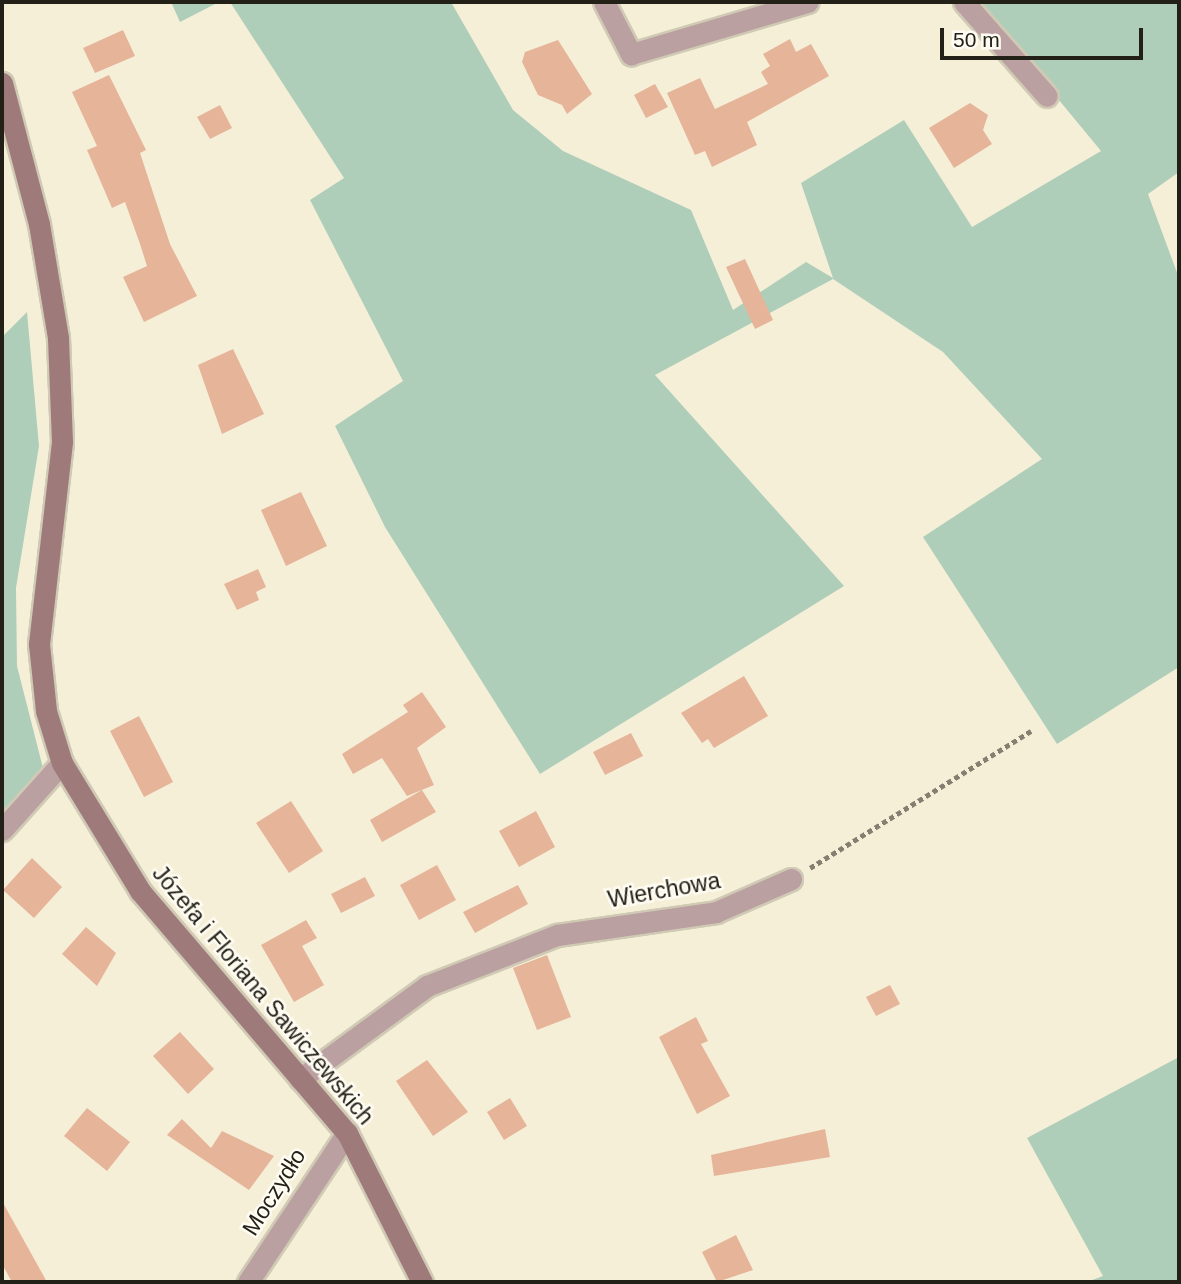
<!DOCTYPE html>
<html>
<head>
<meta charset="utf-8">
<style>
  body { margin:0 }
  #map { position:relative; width:1181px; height:1284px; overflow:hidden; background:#f6efd8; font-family:Arial,sans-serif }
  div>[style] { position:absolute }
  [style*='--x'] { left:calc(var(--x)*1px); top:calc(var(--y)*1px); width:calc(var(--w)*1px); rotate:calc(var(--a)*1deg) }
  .green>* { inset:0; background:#afceb9 }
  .building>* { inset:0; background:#e5b499 }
  .path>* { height:4.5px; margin-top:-2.25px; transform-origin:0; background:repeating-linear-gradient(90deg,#847f70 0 5px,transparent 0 8.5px) }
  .roads { filter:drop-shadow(2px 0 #d0cab5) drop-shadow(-2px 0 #d0cab5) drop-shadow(0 2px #d0cab5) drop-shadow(0 -2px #d0cab5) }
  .street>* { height:21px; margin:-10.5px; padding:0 10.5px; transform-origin:10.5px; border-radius:10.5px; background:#baa0a0 }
  .secondary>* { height:21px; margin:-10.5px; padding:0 10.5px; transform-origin:10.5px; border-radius:10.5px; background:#9f7a7b }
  span { translate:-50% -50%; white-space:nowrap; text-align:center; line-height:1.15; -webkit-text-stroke:5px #fffcf3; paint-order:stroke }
  .street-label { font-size:23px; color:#232018 }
  .frame { position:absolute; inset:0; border:4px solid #232018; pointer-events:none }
  .scale { position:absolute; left:940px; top:28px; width:203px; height:32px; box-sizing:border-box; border:4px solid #232018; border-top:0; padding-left:9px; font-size:21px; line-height:24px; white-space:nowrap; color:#232018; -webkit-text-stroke:5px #fffcf3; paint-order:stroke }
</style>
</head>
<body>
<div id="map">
  <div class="green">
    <div style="clip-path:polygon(171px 2px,219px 2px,180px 22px)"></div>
    <div style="clip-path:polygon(230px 2px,451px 2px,513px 110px,563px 151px,691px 210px,733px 310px,806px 262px,833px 278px,801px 183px,904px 120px,972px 227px,1101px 151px,978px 2px,1179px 2px,1179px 172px,1148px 194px,1179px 278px,1179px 667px,1057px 744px,923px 537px,1042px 459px,943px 352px,833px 279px,655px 375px,844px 586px,540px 774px,385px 527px,335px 426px,403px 381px,310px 200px,344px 178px)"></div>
    <div style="clip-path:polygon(27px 312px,39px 446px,16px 588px,17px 666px,43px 768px,2px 815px,2px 337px)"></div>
    <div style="clip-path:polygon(1179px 1057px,1179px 1282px,1087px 1282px,1103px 1276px,1027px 1138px)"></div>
  </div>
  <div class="building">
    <div style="clip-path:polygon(123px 30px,135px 56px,95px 73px,83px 48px)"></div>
    <div style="clip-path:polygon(790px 39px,796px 52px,811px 44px,829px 76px,747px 122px,757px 145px,712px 167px,705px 151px,695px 155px,667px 93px,700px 78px,715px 109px,768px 84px,761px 72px,770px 66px,763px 54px)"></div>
    <div style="clip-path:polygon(558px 40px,592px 94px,567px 114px,562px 105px,538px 95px,522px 62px,525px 52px)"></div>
    <div style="clip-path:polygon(109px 75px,146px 150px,140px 153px,170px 244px,197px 296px,144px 322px,123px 277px,147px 266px,140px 244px,125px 202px,112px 208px,87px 150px,97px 146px,72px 92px)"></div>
    <div style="clip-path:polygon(655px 84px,668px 107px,646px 118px,634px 95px)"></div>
    <div style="clip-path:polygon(970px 103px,988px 115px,983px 130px,992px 144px,954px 168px,929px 128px)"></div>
    <div style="clip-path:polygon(220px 105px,232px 128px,210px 139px,197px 117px)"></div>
    <div style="clip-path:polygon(745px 259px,773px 320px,755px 329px,726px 267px)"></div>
    <div style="clip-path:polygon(233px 349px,264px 414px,222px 434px,198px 365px)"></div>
    <div style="clip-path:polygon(301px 492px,327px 546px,286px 566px,261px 510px)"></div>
    <div style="clip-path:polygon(258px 569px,266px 587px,256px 592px,259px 600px,237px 610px,224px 584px)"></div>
    <div style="clip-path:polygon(744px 676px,768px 716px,714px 748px,708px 739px,702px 743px,681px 713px)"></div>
    <div style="clip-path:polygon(422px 692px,446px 727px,417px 748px,434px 785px,407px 796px,382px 758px,353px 774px,342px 754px,408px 712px,403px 705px)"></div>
    <div style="clip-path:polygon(139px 716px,173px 782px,144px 797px,110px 731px)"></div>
    <div style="clip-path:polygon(631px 733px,643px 756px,605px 775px,593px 752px)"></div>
    <div style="clip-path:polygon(422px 790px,436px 812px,382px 842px,370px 820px)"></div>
    <div style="clip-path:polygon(291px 801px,323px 851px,289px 873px,256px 823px)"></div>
    <div style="clip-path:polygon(536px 811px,555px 847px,519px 867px,499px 831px)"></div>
    <div style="clip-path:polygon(32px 858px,62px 887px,34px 918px,3px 890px)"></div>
    <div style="clip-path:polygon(437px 865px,456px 900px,419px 920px,400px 885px)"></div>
    <div style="clip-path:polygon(365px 877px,375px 896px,341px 913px,331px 894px)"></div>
    <div style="clip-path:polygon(518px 885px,528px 904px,475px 933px,463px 912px)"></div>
    <div style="clip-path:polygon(306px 920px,317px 938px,302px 946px,324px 985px,294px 1002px,261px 945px)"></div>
    <div style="clip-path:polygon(86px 927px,116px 953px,97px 986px,62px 954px)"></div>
    <div style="clip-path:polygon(547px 955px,571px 1017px,537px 1030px,513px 968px)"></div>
    <div style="clip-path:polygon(890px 985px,900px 1004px,876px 1016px,866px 997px)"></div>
    <div style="clip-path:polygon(696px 1017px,708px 1041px,701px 1044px,730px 1096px,697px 1114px,659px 1037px)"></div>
    <div style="clip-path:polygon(180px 1032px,214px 1069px,188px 1094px,153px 1056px)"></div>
    <div style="clip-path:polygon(427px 1060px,468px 1112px,433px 1136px,396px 1081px)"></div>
    <div style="clip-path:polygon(510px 1098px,527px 1126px,504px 1140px,487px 1112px)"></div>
    <div style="clip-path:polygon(87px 1108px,130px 1142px,107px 1171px,64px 1136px)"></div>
    <div style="clip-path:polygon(182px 1119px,211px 1148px,222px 1131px,274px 1156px,249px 1190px,167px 1135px)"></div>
    <div style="clip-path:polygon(825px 1129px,830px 1157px,714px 1176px,711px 1155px)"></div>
    <div style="clip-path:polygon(2px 1201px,47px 1282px,12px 1282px,2px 1264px)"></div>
    <div style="clip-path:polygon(736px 1235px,753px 1270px,717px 1282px,702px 1252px)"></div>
  </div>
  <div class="path">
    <div style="--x:810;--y:868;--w:260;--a:-31.8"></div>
  </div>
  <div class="roads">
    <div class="street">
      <div style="--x:604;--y:2;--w:59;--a:62.6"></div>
      <div style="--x:631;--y:54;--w:184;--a:-16.4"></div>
      <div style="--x:964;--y:2;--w:125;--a:48.6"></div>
      <div style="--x:2;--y:830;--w:90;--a:-48.2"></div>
      <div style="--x:300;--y:1079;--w:157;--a:-36.2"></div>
      <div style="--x:427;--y:986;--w:140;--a:-21.4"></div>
      <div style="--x:557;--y:935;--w:161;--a:-8.2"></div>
      <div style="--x:716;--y:912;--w:82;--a:-23.7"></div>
      <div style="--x:248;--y:1282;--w:179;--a:-56.4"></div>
    </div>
    <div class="secondary">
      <div style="--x:2;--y:83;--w:146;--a:75.3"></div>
      <div style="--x:39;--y:224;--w:116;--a:80.5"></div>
      <div style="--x:58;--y:338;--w:104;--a:87.8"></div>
      <div style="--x:62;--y:442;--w:203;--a:96.5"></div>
      <div style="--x:39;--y:644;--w:67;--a:84"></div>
      <div style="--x:46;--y:711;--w:54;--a:72.9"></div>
      <div style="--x:62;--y:763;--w:150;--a:58.6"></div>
      <div style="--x:140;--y:891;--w:318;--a:49.5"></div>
      <div style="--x:347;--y:1133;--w:167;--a:63.3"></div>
    </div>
  </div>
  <div class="street-label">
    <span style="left:664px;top:890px;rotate:-10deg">Wierchowa</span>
    <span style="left:263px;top:995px;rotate:50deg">Józefa i Floriana Sawiczewskich</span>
    <span style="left:274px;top:1192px;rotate:-58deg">Moczydło</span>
  </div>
  <div class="frame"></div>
  <div class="scale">50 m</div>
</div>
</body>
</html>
